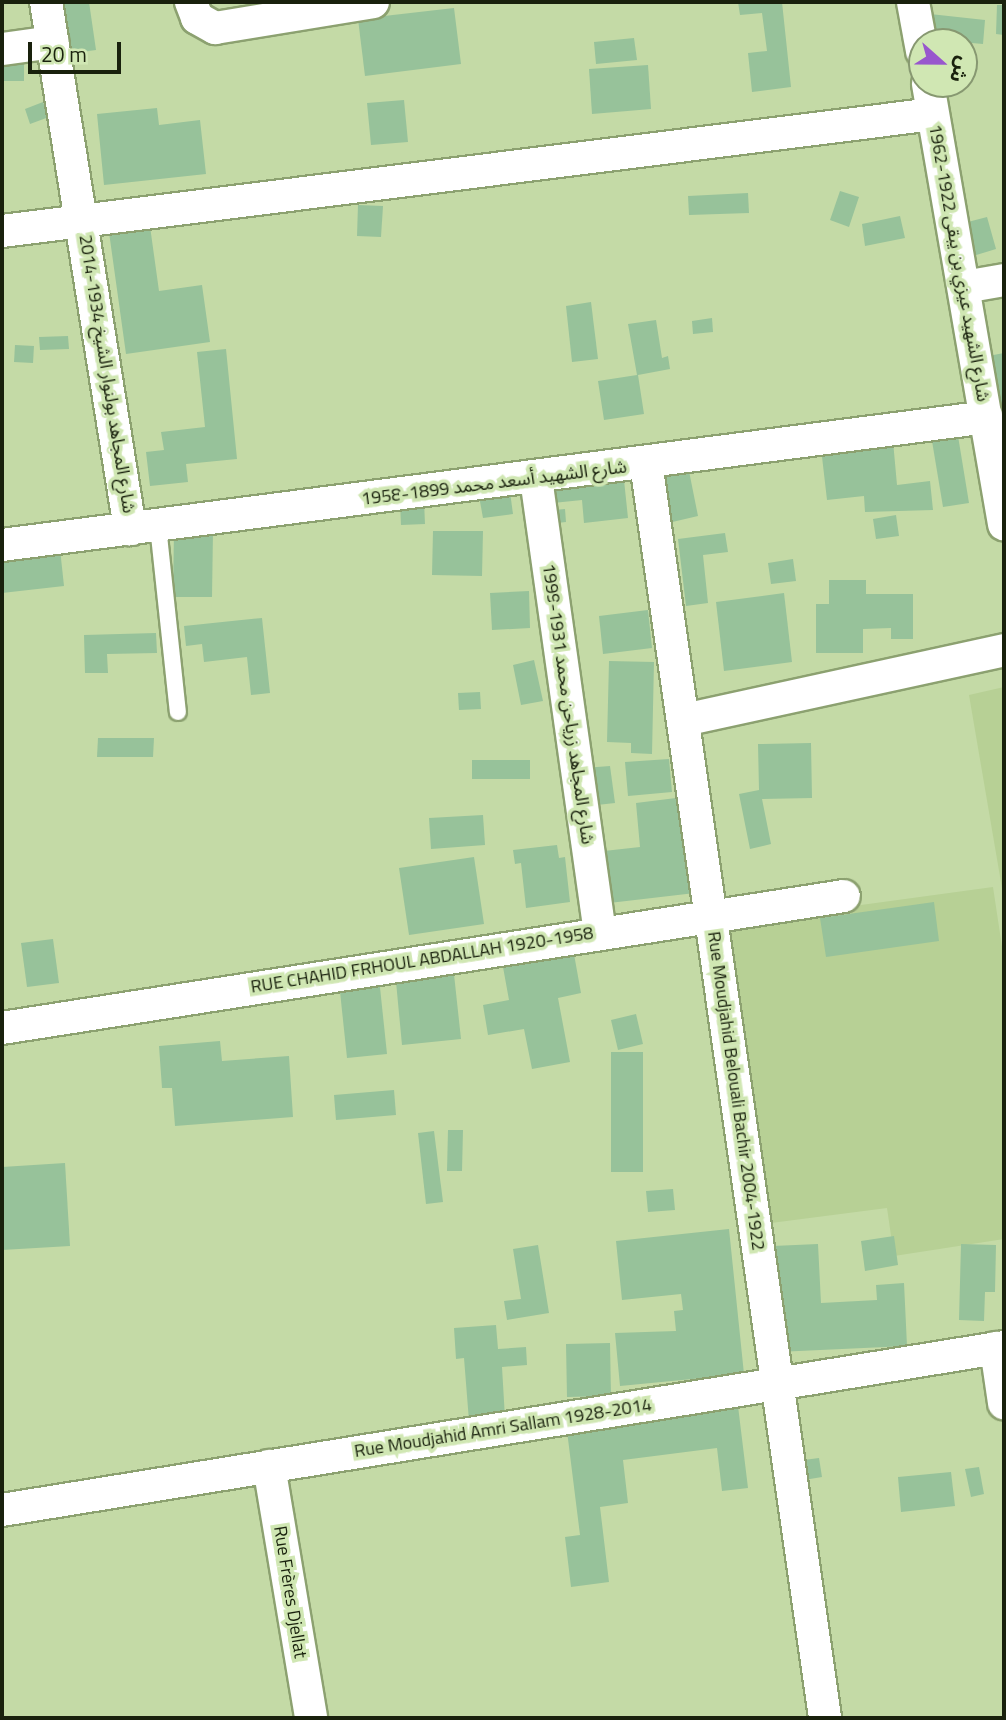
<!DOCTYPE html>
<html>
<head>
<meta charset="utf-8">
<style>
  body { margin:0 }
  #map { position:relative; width:1006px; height:1720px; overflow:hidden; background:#c4daa6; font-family:"Titillium Web","Noto Sans Arabic",sans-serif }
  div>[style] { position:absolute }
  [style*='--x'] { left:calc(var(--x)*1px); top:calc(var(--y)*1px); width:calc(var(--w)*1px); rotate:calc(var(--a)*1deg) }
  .built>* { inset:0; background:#b7d095 }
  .building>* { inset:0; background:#97c29a }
  .roads { filter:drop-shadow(2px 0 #8ca170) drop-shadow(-2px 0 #8ca170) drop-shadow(0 2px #8ca170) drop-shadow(0 -2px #8ca170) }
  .service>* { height:16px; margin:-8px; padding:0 8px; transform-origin:8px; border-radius:8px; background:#fff }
  .minor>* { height:32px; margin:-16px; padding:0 16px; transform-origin:16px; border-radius:16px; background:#fff }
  span { translate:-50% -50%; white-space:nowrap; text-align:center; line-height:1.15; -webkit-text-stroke:7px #d0e7b3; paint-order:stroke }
  .street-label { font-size:18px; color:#19210d }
  .frame { position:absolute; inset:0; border:4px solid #19210d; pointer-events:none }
  .north { position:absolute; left:908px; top:28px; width:70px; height:70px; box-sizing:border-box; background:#d0e7b3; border:2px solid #879871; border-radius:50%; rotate:111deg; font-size:19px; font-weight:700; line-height:28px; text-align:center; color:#19210d }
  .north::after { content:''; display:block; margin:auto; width:24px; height:32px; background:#9857cd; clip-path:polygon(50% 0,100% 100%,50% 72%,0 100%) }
  .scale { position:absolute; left:28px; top:42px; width:93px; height:32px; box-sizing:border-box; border:4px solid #19210d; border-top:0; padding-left:9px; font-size:21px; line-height:24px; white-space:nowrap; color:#19210d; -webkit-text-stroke:5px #d0e7b3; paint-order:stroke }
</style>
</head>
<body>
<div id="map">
  <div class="built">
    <div style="clip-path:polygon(1004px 687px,1004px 900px,969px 695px)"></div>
    <div style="clip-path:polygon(993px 887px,1004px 960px,1004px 1239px,894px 1256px,887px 1208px,771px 1223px,730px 923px)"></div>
  </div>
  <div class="building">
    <div style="clip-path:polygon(58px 2px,89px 2px,96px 50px,66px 54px)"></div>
    <div style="clip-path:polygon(738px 2px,782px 2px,791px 87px,752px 92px,748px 53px,767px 51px,762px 13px,740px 15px)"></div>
    <div style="clip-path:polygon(997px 5px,1004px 5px,1004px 35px,996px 34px)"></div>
    <div style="clip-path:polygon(454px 8px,461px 64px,365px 76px,358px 19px)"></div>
    <div style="clip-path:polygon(930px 14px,985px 20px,983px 44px,927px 39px)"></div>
    <div style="clip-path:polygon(634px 38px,637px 60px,596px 64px,594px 42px)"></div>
    <div style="clip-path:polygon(2px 60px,24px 60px,24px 81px,2px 81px)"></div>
    <div style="clip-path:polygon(648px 65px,651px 109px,592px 114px,589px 69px)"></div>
    <div style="clip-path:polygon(404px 100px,408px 142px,371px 145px,367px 103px)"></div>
    <div style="clip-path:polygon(43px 102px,49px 117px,30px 124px,25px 109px)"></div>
    <div style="clip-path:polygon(157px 108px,159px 125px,200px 120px,206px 174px,104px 185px,97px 114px)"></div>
    <div style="clip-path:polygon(840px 191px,859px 197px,849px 227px,830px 220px)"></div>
    <div style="clip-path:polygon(748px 193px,749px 213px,689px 215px,688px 196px)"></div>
    <div style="clip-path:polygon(358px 205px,383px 206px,381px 237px,357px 236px)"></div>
    <div style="clip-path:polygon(900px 216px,905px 238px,865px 246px,862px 224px)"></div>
    <div style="clip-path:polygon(987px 217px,996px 249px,973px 256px,964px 223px)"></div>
    <div style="clip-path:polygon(149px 219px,159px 291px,202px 285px,210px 342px,126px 354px,108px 225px)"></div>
    <div style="clip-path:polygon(591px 302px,598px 359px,572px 362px,566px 306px)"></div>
    <div style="clip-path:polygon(712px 318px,713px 332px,693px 334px,692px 321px)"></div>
    <div style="clip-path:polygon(656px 320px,662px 358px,668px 356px,670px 369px,638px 375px,644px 414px,604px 420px,598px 381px,637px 375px,628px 324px)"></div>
    <div style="clip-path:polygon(68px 336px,69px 349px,40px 350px,39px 337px)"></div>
    <div style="clip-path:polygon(15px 345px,34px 346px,33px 363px,14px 362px)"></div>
    <div style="clip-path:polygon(226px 349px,237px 459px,186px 464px,188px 482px,150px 486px,146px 452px,164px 450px,161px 432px,205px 427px,197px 352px)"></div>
    <div style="clip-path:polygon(1004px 353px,1004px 415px,994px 417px,983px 357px)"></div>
    <div style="clip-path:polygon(958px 436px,969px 503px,943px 507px,932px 441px)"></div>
    <div style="clip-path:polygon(893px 441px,897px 485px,930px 481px,933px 510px,865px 512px,864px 496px,827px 500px,821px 448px)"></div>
    <div style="clip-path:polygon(688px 466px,698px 516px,668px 523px,658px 472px)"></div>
    <div style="clip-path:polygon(624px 480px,628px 518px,584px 523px,582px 500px,553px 503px,554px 510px,565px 509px,566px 522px,538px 525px,534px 490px)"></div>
    <div style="clip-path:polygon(510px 492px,513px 514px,483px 518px,479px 496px)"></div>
    <div style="clip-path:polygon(424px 501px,425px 524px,401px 525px,400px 502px)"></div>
    <div style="clip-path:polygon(896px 515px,899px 536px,876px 539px,873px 519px)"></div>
    <div style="clip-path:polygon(174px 530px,213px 531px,212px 597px,173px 597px)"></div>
    <div style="clip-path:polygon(433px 531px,483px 531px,482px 576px,432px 575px)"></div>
    <div style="clip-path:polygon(725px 533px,728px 552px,703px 555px,708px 603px,686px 606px,678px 539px)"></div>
    <div style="clip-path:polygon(60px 549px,64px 586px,2px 593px,2px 555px)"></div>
    <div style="clip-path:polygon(793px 559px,796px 581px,771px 584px,768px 563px)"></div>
    <div style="clip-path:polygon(829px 580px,866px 580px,866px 594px,913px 594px,913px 639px,891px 639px,891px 628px,863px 629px,863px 653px,816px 653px,816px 604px,829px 604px)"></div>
    <div style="clip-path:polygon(529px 591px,530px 628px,492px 630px,490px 593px)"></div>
    <div style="clip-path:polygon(784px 593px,792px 662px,724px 671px,716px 602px)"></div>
    <div style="clip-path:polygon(648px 610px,652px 648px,603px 654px,599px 616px)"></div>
    <div style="clip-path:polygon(262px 618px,270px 693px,251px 695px,247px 657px,204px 662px,202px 644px,186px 646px,184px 626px)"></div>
    <div style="clip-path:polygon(156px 633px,157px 653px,107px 654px,108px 673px,85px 673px,84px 635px)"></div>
    <div style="clip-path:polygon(534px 660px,543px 701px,521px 705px,513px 665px)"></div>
    <div style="clip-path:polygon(609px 661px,654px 662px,652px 754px,631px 753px,631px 743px,607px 742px)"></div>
    <div style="clip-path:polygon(480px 692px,481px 709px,459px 710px,458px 693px)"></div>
    <div style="clip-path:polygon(98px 738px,154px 738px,153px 757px,97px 757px)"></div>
    <div style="clip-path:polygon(811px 743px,812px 798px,762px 799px,771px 844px,750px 849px,739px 794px,759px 790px,758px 744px)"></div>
    <div style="clip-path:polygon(669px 759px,672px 792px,628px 796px,625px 762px)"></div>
    <div style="clip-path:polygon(472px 760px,530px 760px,530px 779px,472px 779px)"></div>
    <div style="clip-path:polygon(610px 766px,615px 803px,588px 806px,584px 768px)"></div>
    <div style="clip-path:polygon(684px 797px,695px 893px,592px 905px,586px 853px,640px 847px,636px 803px)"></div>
    <div style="clip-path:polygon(483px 815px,485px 845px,431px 849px,429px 818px)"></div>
    <div style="clip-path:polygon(557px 845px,559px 858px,565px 857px,570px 902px,526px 908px,521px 863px,515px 864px,513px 850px)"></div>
    <div style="clip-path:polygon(474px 857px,484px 924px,409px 935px,399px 868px)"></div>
    <div style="clip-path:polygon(934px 902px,939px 941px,826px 957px,820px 918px)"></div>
    <div style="clip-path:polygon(53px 939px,59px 983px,27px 987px,21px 943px)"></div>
    <div style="clip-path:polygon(572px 943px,581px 993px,558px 998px,570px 1062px,532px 1069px,524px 1029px,488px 1035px,483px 1005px,509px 1000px,501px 956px)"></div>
    <div style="clip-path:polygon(453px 965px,461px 1039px,402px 1045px,395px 971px)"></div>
    <div style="clip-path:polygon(379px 978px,387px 1054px,347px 1058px,339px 982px)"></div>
    <div style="clip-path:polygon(636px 1014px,643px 1044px,618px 1050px,611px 1020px)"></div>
    <div style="clip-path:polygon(220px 1041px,222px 1061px,289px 1056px,293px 1117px,175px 1126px,172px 1088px,162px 1088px,159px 1046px)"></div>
    <div style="clip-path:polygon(611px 1052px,643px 1052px,643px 1172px,611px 1172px)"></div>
    <div style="clip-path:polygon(394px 1090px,396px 1115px,336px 1120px,334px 1095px)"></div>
    <div style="clip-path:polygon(448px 1130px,463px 1130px,462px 1171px,447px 1171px)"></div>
    <div style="clip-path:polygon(434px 1131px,443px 1202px,426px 1204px,418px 1133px)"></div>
    <div style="clip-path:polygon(65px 1163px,70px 1246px,2px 1250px,2px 1167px)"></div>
    <div style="clip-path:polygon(673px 1189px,675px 1210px,648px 1212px,646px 1191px)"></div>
    <div style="clip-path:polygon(729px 1229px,744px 1374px,620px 1386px,615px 1333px,676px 1331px,674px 1311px,683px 1310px,681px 1294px,622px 1300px,616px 1241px)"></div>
    <div style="clip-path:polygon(894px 1236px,898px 1265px,865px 1271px,861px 1241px)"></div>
    <div style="clip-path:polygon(818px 1244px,821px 1303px,877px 1300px,876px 1285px,904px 1283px,907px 1346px,777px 1352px,773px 1246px)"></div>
    <div style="clip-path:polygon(961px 1244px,996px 1245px,995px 1292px,985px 1292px,984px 1321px,959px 1320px)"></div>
    <div style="clip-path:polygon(538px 1245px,549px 1313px,507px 1320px,504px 1301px,521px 1299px,513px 1249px)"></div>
    <div style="clip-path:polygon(496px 1325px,498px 1349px,526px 1347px,527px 1365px,502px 1367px,505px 1418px,469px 1421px,464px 1358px,456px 1359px,454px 1328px)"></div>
    <div style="clip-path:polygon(610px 1343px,611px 1396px,567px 1397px,566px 1344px)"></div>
    <div style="clip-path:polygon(738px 1406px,748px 1488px,722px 1491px,717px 1448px,623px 1460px,628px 1503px,600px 1507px,609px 1582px,571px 1587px,565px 1537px,580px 1535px,567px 1431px)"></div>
    <div style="clip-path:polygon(819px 1458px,822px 1477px,792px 1482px,789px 1462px)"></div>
    <div style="clip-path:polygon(979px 1467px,984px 1494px,971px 1497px,965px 1469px)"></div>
    <div style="clip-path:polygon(951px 1472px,955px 1506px,901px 1512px,898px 1477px)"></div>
  </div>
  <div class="roads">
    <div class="service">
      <div style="--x:158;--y:526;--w:187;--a:83.9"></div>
    </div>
    <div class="minor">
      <div style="--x:46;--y:2;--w:534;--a:80.94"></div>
      <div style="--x:191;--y:2;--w:17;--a:69"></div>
      <div style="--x:197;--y:18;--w:21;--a:29"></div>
      <div style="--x:215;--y:28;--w:160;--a:-9.3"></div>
      <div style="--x:913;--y:2;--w:50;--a:79.6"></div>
      <div style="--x:2;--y:49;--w:51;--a:-7.8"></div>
      <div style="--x:928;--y:84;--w:447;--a:80.2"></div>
      <div style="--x:2;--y:231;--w:938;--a:-7.16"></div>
      <div style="--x:964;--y:287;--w:41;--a:-9.9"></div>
      <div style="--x:646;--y:463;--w:1268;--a:81.88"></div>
      <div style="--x:536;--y:478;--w:457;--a:82"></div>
      <div style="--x:2;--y:545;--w:993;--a:-7.4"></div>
      <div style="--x:684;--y:720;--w:328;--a:-12.3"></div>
      <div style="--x:2;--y:1028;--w:852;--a:-8.91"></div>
      <div style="--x:996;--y:1348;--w:56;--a:81.7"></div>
      <div style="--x:269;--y:1466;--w:255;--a:80.5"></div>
      <div style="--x:2;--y:1510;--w:1015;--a:-9.24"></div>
    </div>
  </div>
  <div class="street-label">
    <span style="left:959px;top:263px;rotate:80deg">شارع الشهيد عيزي بن يبقى 1922-1962</span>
    <span style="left:107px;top:374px;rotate:81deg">شارع المجاهد بولنوار الشيخ 1934-2014</span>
    <span style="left:494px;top:483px;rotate:-7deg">شارع الشهيد أسعد محمد 1899-1958</span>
    <span style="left:568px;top:704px;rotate:82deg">شارع المجاهد زرياحن محمد 1931-1999</span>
    <span style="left:422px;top:960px;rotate:-9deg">RUE CHAHID FRHOUL ABDALLAH 1920-1958</span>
    <span style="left:736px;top:1091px;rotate:82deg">Rue Moudjahid Belouali Bachir 2004-1922</span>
    <span style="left:503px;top:1428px;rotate:-9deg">Rue Moudjahid Amri Sallam 1928-2014</span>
    <span style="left:290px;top:1592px;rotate:81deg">Rue Frères Djellat</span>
  </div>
  <div class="frame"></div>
  <div class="north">ش</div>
  <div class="scale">20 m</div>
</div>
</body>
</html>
